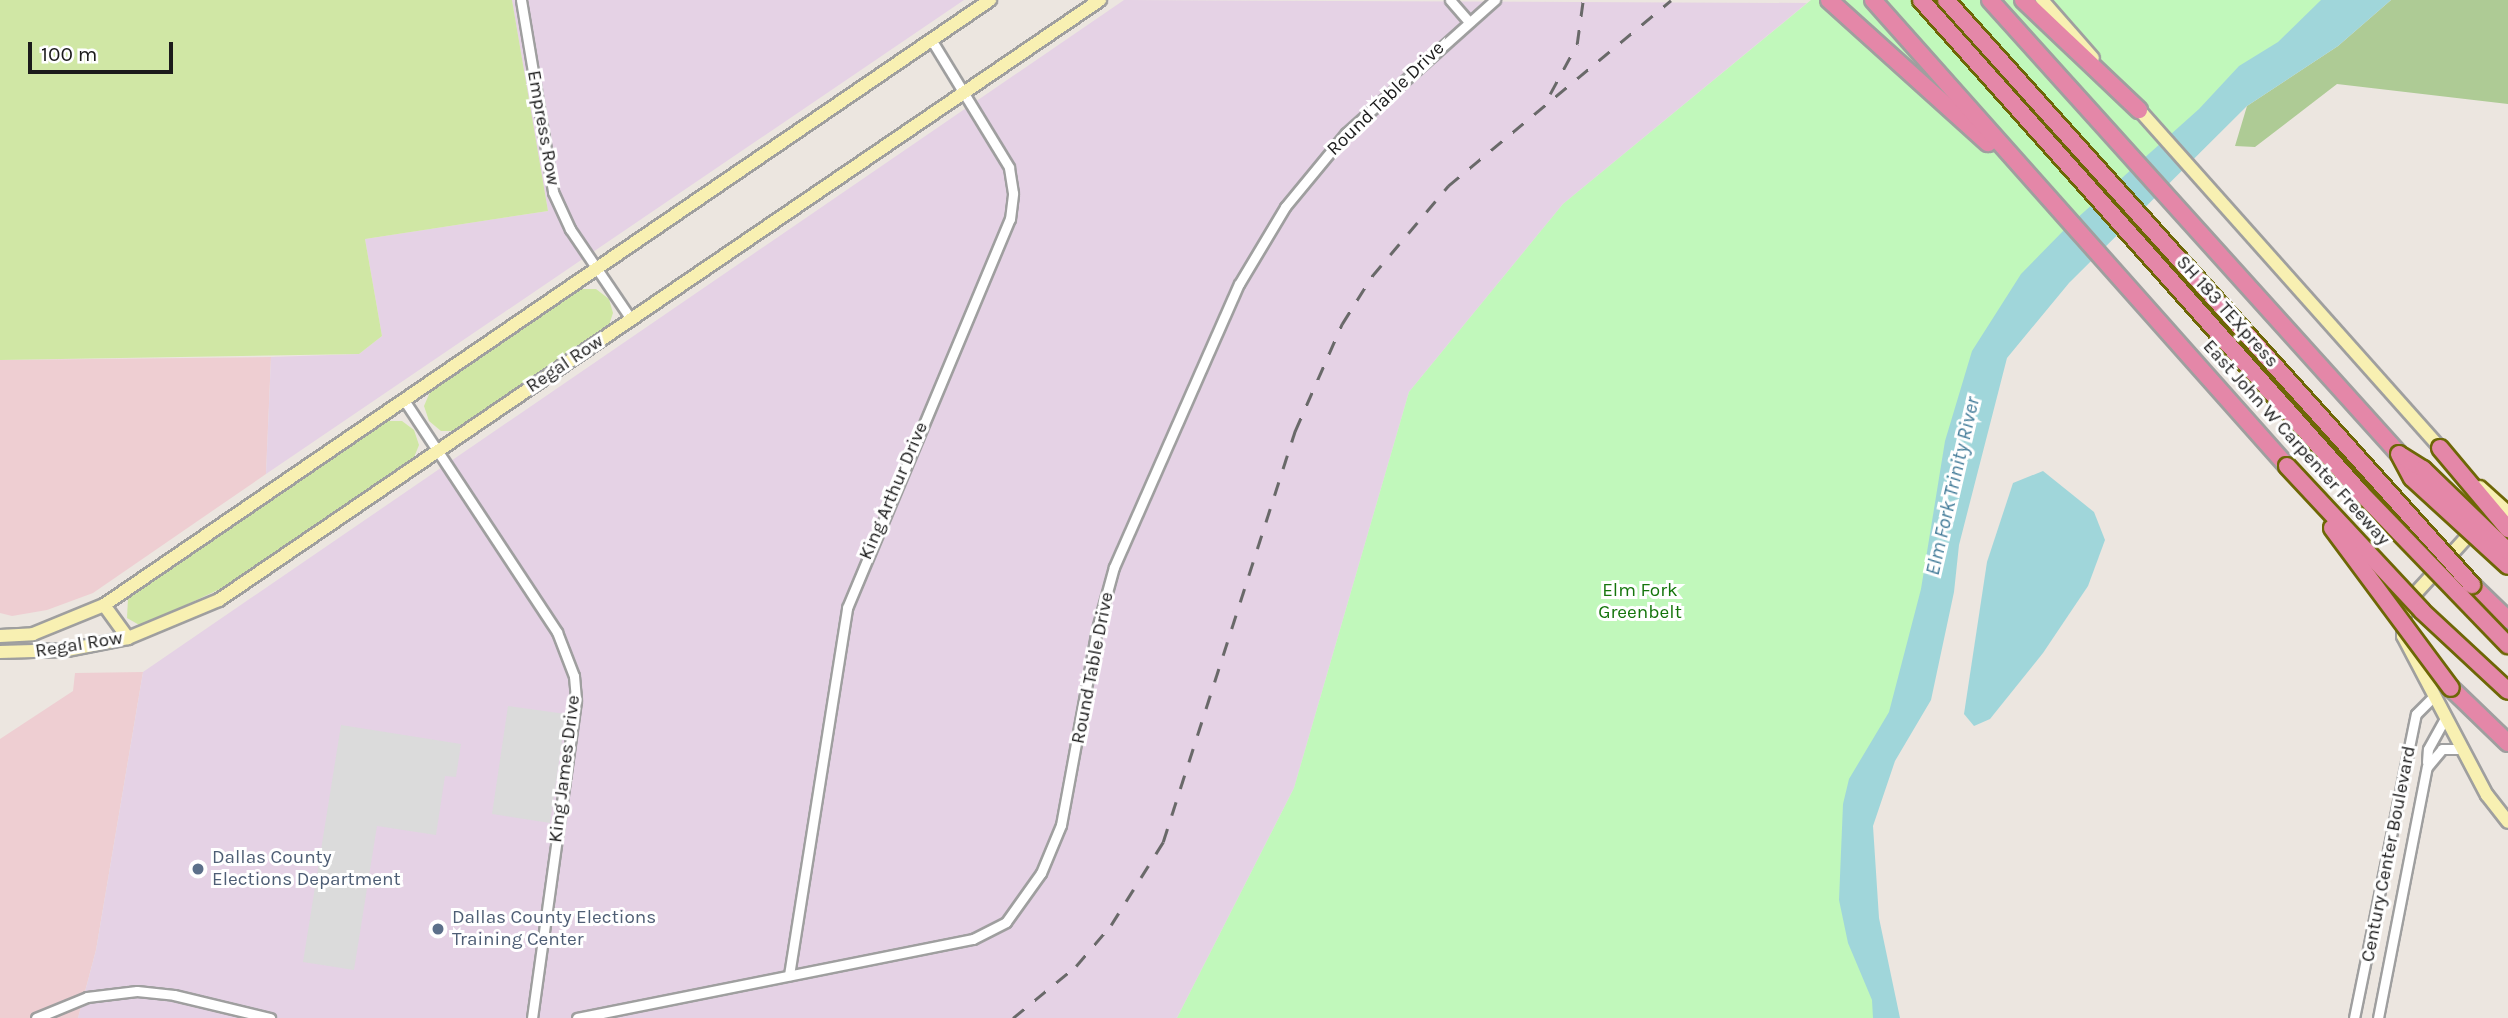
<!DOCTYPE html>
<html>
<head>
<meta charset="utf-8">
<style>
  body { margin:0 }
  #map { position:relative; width:2508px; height:1018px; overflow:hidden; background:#ece6e0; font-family:Karla,sans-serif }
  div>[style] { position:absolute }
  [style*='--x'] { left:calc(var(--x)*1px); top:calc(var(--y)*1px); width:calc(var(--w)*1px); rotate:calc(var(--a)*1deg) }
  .commercial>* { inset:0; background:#eeced2 }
  .industrial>* { inset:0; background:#e5d2e5 }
  .grass>* { inset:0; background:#d0e7a5 }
  .forest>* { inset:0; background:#aecb95 }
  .park>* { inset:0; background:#c1f8bb }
  .parking>* { inset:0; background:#dbdbdb }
  .water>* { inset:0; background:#a0d6da }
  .roads { filter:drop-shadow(2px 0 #9f9f9f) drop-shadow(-2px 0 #9f9f9f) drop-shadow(0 2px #9f9f9f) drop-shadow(0 -2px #9f9f9f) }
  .minor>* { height:9px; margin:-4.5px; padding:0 4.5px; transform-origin:4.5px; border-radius:4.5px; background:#fff }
  .secondary>* { height:12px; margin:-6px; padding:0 6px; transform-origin:6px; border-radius:6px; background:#f8f0b2 }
  .motorway>* { height:16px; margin:-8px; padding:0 8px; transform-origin:8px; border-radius:8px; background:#e487a8 }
  .rail>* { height:2.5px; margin-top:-1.25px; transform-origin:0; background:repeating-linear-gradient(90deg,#696969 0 14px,transparent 0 28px) }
  .bridges { filter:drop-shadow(2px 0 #6d6706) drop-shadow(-2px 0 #6d6706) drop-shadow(0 2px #6d6706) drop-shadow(0 -2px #6d6706) }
  .secondary-bridge>* { height:12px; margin:-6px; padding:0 6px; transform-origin:6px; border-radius:6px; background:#f8f0b2 }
  .motorway-bridge>* { height:16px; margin:-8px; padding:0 8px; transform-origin:8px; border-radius:8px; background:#e487a8 }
  .dots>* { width:19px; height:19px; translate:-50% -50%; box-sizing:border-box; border:4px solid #fff; border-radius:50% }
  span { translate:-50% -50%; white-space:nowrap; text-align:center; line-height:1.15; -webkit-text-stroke:6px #fff; paint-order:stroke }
  .street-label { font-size:19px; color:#1b1b1b }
  .park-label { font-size:19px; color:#15750c }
  .service-label { font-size:19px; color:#4e5e75 }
  .left { translate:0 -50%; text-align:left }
  .water-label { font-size:21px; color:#447c99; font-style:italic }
  .scale { position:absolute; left:28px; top:42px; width:145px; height:32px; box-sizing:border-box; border:4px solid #1b1b1b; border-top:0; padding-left:9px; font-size:21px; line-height:24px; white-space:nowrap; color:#1b1b1b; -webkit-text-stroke:5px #fff; paint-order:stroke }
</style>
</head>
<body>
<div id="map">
  <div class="commercial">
    <div style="clip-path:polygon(271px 357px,266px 474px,93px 593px,47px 610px,12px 616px,0 613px,0 360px)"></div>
    <div style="clip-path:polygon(143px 672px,96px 950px,78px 1018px,0 1018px,0 739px,73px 691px,75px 673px)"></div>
  </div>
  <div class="industrial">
    <div style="clip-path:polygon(512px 0,964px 0,266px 474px,271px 357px,359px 354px,382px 336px,365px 239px,548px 211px)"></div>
    <div style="clip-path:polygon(1124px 0,1807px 3px,1563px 204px,1409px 392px,1294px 788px,1177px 1018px,78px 1018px,96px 950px,143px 672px)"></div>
  </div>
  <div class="grass">
    <div style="clip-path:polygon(0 0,512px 0,548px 211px,365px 239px,382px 336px,359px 354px,0 360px)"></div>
    <div style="clip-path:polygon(581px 289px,596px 289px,609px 299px,613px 313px,608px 328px,457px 431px,441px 431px,429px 421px,424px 406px,430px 392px)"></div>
    <div style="clip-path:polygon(386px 421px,402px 421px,414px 430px,419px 445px,413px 460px,235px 582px,141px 626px,127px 618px,128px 598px)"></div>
  </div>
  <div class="forest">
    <div style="clip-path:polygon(2391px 0,2508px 0,2508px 104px,2337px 84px,2255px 147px,2235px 146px,2247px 106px,2338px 46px)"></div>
  </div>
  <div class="park">
    <div style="clip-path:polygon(1811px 0,2333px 0,2184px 136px,1971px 393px,1906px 692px,1860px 794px,1880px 1018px,1177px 1018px,1294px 788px,1409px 392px,1563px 204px)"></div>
  </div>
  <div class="parking">
    <div style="clip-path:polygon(508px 706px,566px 714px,550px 823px,492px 814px)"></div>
    <div style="clip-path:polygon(341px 725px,461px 744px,456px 777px,445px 776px,436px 835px,377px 826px,354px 970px,303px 962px)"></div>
  </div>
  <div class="water">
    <div style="clip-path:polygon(2321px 0,2391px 0,2338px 46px,2247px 106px,2069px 283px,2007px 358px,1959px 545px,1954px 592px,1931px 700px,1895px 761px,1873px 826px,1879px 918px,1900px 1018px,1873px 1018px,1872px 1000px,1848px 943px,1839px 900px,1843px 804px,1849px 779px,1889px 712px,1921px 589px,1945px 441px,1972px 351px,2021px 274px,2066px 228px,2199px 109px,2239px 66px,2278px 42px)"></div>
    <div style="clip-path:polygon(2043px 471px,2094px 512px,2105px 540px,2088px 586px,2043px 653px,1990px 719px,1974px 726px,1964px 714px,1987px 562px,2013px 483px)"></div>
  </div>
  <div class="roads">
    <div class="minor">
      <div style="--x:521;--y:0;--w:195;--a:80.5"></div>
      <div style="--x:553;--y:192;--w:41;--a:65.3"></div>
      <div style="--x:570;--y:229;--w:109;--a:55.9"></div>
      <div style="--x:1450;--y:0;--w:29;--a:49"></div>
      <div style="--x:404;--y:400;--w:278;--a:56.6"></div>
      <div style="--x:557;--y:632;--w:47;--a:68.9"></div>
      <div style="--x:574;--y:676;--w:25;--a:85"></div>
      <div style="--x:576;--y:701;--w:320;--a:97.9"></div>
      <div style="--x:2427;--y:762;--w:13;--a:-86"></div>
      <div style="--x:2428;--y:749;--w:37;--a:-61"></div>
      <div style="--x:789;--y:975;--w:372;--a:-81"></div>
      <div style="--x:847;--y:608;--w:422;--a:-67.3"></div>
      <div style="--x:1010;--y:219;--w:26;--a:-83"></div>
      <div style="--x:1013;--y:193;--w:26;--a:-99"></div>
      <div style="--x:1009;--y:167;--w:148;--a:-121.4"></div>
      <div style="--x:36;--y:1018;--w:55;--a:-22.4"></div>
      <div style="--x:87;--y:997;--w:50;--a:-6.8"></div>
      <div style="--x:137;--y:991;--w:37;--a:6"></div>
      <div style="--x:174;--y:995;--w:99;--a:13.5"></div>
      <div style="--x:577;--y:1018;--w:404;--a:-11.3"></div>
      <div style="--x:973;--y:939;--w:37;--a:-27"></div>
      <div style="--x:1006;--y:922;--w:60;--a:-54.5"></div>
      <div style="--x:1041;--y:873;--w:52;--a:-67.4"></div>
      <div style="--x:1061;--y:825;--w:199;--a:-79.6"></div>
      <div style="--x:1097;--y:629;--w:64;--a:-74.7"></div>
      <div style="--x:1114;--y:567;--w:309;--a:-66.2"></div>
      <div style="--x:1239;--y:284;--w:90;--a:-59.1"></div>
      <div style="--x:1285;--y:207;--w:96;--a:-50.5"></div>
      <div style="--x:1346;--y:133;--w:200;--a:-41.8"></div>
      <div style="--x:2354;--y:1018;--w:310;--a:-78.5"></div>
      <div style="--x:2416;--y:714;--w:24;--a:-45"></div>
      <div style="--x:2378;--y:1018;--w:256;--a:-79"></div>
      <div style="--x:2427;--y:767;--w:23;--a:-50"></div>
      <div style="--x:2442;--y:749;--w:21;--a:0"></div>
    </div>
    <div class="secondary">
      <div style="--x:2042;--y:0;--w:77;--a:48.7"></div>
      <div style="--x:2133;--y:103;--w:462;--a:48.3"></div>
      <div style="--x:2477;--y:526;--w:95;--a:132.4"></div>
      <div style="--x:2413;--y:596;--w:26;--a:113"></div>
      <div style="--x:2403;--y:620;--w:16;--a:90"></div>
      <div style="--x:2403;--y:636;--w:180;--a:62.2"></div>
      <div style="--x:2487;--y:795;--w:34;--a:52"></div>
      <div style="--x:104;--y:605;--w:41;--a:54"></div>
      <div style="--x:0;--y:636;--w:33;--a:-3"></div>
      <div style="--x:33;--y:634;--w:77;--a:-22.2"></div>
      <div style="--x:104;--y:605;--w:1073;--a:-34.33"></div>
      <div style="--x:0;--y:652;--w:67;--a:-1.7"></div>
      <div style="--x:67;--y:650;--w:62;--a:-11.1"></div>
      <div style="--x:128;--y:638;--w:99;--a:-22.7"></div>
      <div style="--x:219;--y:600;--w:1066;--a:-34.26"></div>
    </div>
    <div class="motorway">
      <div style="--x:1829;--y:0;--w:214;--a:42"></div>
      <div style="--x:1873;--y:0;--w:623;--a:48.38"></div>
      <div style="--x:1990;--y:0;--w:611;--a:47.98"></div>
      <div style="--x:2023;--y:0;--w:160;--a:43.5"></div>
      <div style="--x:2472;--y:585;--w:50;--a:44.2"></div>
      <div style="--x:2451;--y:688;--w:79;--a:44"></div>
    </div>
  </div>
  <div class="rail">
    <div style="--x:1550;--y:94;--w:57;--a:-61.6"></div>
    <div style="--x:1577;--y:44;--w:44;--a:-82.2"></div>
    <div style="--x:1013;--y:1018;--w:82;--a:-39.5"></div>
    <div style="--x:1076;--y:966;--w:54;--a:-49.5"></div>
    <div style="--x:1111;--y:925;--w:98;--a:-57.9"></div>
    <div style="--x:1163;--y:842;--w:432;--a:-72.2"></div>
    <div style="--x:1295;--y:431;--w:117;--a:-66.3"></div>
    <div style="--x:1342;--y:324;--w:57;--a:-58"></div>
    <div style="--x:1372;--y:276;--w:118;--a:-49.8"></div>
    <div style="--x:1448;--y:186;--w:290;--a:-39.8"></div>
  </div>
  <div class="bridges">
    <div class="secondary-bridge">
      <div style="--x:2480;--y:487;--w:38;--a:42"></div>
    </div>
    <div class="motorway-bridge">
      <div style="--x:1921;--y:0;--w:659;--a:48.26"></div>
      <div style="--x:2360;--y:492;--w:213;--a:46"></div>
      <div style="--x:1946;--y:0;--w:787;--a:48.04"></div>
      <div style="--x:2440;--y:448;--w:106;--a:50"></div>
      <div style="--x:2399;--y:454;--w:27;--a:62"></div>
      <div style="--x:2412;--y:478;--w:130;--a:42.5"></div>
      <div style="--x:2402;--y:456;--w:25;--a:32"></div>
      <div style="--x:2423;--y:469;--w:118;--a:44"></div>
      <div style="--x:2287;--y:466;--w:198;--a:47"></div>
      <div style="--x:2422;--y:611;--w:117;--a:42.9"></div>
      <div style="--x:2332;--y:528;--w:199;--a:53.4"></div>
    </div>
  </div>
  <div class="dots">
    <div style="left:198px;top:869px;background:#5c6f8a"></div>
    <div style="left:438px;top:929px;background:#5c6f8a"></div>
  </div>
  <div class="street-label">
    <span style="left:1386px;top:99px;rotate:-44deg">Round Table Drive</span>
    <span style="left:543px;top:128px;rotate:80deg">Empress Row</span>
    <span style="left:2227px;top:312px;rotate:48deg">SH 183 TEXpress</span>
    <span style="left:565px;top:364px;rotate:-34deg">Regal Row</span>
    <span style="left:2296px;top:443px;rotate:48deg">East John W Carpenter Freeway</span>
    <span style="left:894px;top:491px;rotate:-67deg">King Arthur Drive</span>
    <span style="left:79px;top:645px;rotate:-9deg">Regal Row</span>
    <span style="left:1093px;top:668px;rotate:-79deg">Round Table Drive</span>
    <span style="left:565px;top:769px;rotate:-83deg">King James Drive</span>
    <span style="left:2389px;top:854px;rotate:-79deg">Century Center Boulevard</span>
  </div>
  <div class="park-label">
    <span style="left:1640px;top:602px">Elm Fork<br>Greenbelt</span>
  </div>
  <div class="service-label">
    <span class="left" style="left:212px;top:869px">Dallas County<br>Elections Department</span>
    <span class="left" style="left:452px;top:929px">Dallas County Elections<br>Training Center</span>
  </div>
  <div class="water-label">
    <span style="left:1952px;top:486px;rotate:-77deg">Elm Fork Trinity River</span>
  </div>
  <div class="scale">100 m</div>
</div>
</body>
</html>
